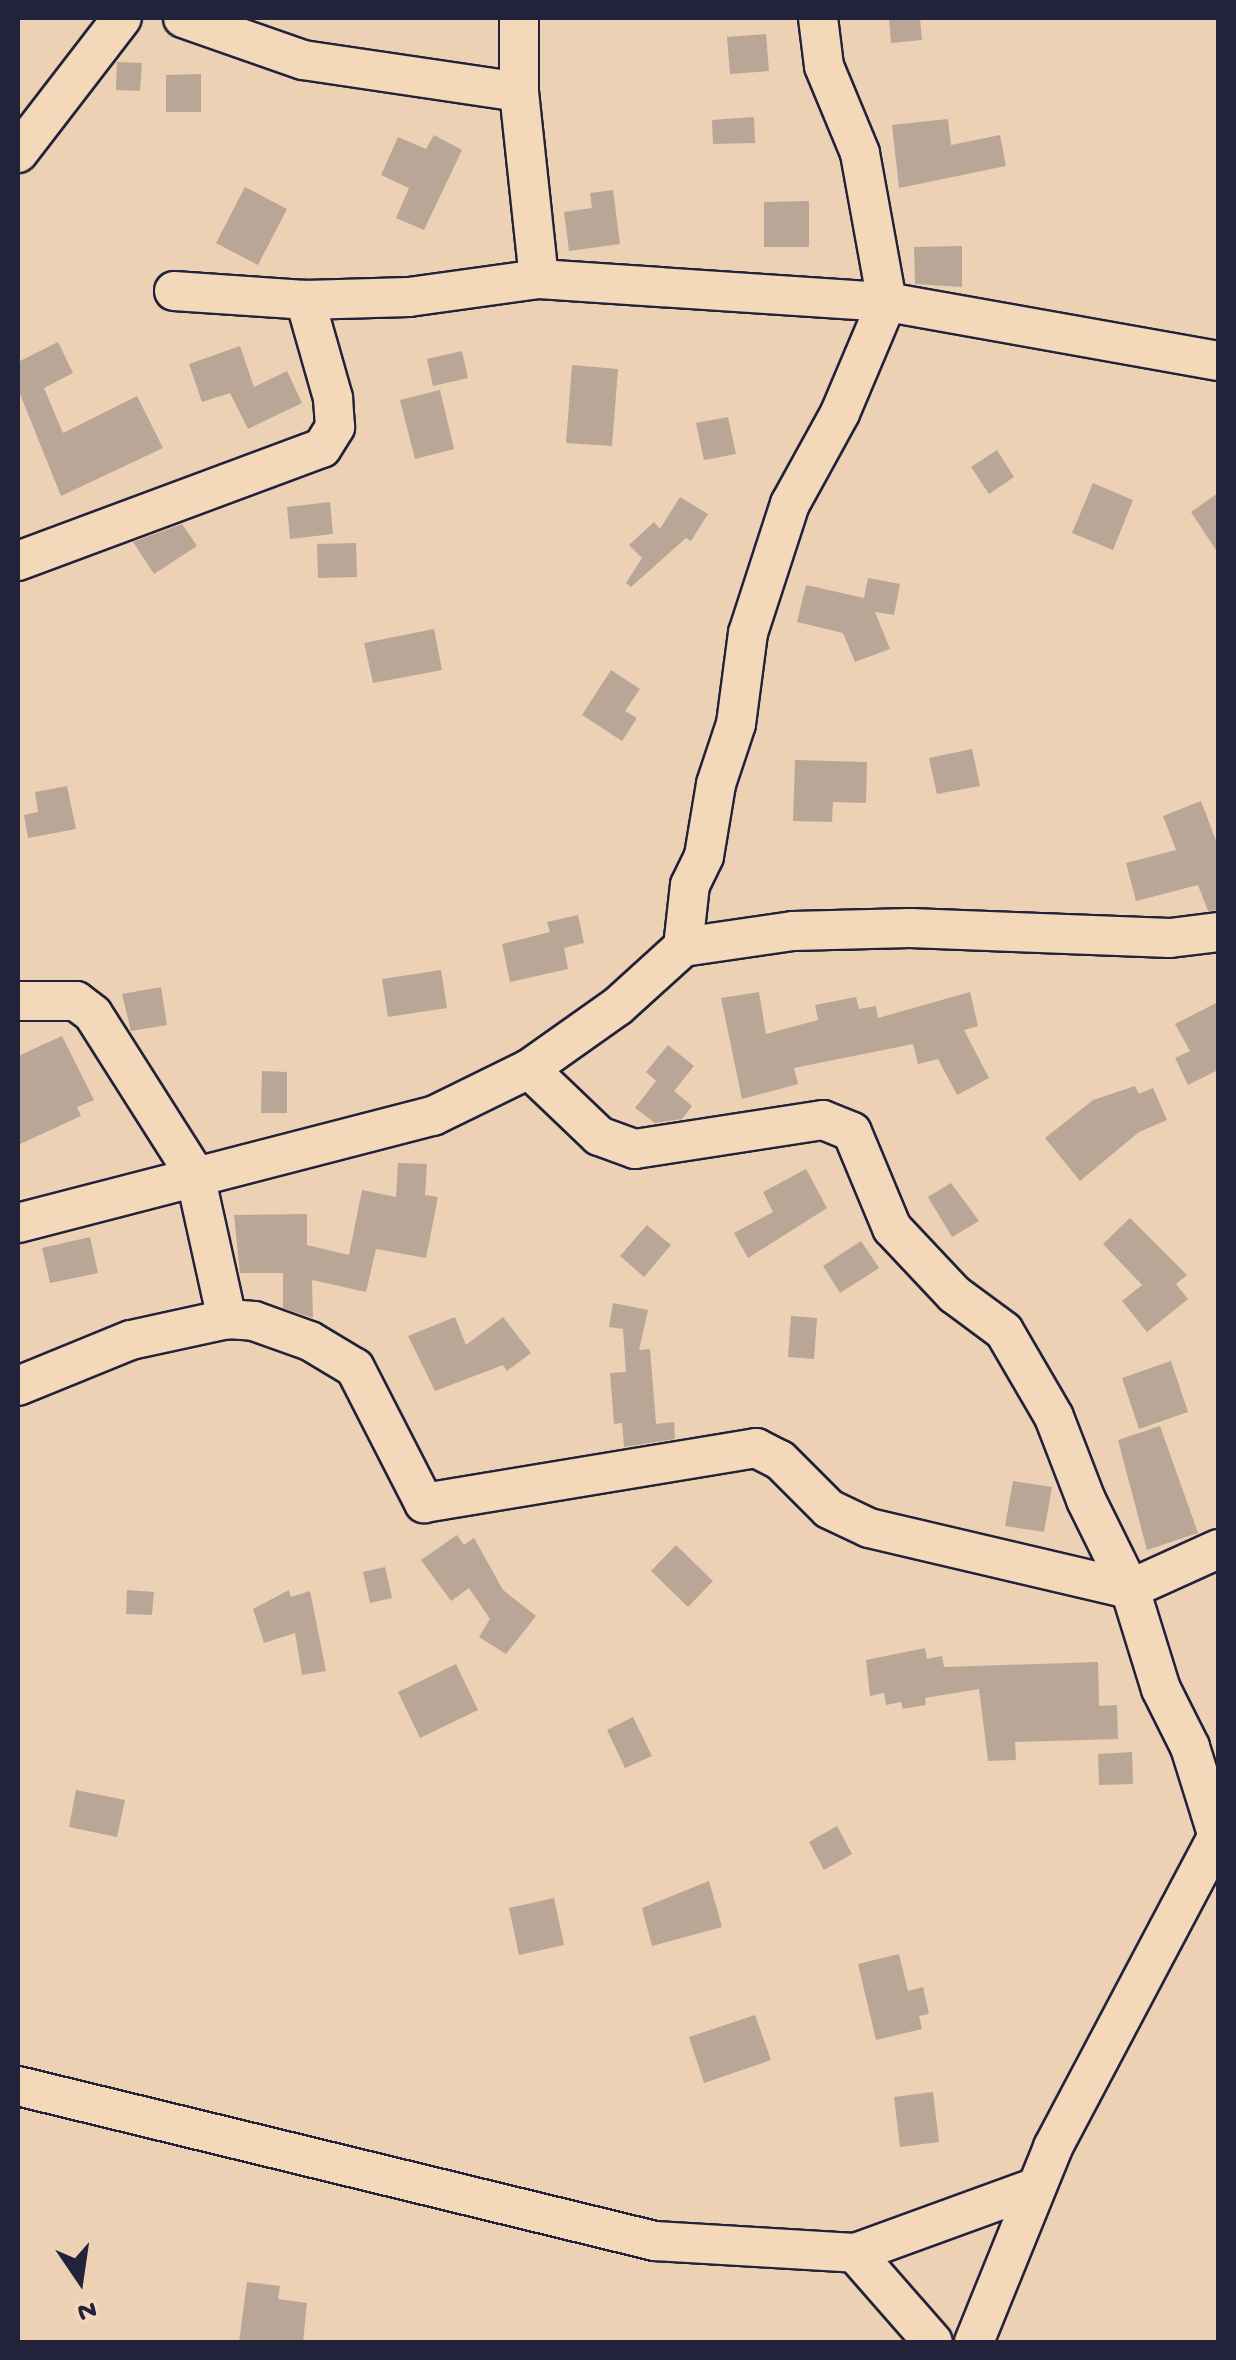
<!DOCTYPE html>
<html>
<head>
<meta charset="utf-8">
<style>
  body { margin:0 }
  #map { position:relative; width:1236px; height:2360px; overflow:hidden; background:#ecd1b5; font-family:"Gochi Hand",sans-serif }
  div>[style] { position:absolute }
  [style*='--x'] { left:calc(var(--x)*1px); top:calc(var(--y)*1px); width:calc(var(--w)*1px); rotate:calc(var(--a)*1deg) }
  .building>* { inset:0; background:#b9a697 }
  .roads { filter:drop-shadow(2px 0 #22223b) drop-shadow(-2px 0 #22223b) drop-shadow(0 2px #22223b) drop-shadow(0 -2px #22223b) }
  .minor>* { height:38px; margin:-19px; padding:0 19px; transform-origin:19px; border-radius:19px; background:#f4d8ba }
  span { translate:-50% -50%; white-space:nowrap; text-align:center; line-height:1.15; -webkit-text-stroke:8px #f4d8ba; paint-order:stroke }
  .frame { position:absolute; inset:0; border:20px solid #22223b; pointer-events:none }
  .north { position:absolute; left:30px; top:2230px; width:100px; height:100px; -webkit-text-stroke:8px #f4d8ba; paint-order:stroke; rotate:167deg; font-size:28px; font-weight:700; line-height:40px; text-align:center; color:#22223b }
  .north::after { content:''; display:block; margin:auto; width:35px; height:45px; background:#22223b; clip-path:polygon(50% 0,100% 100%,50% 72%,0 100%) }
</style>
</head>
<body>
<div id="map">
  <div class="building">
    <div style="clip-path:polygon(889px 18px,920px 18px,922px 40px,891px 43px)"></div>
    <div style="clip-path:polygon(766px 34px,769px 71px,730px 74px,727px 37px)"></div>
    <div style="clip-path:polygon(117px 62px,142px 63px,140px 91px,116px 90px)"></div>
    <div style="clip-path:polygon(201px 74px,201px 112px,166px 112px,166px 75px)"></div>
    <div style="clip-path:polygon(754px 117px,755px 143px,713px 144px,712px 120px)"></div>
    <div style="clip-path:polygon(948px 119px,951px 145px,1000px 135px,1006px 166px,899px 188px,892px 125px)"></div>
    <div style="clip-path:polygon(434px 135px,462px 150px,424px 230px,396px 218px,409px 188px,381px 175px,398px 137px,426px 149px)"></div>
    <div style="clip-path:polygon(245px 187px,287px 209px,258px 265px,216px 243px)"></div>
    <div style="clip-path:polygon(613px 190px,620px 244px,569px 251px,564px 212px,592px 208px,590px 193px)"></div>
    <div style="clip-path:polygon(809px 201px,809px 247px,764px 247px,764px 202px)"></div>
    <div style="clip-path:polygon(962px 246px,962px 287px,915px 284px,914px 247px)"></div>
    <div style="clip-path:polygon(58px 342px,73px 373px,44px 388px,63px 433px,137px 396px,163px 448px,61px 496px,18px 389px,18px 362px)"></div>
    <div style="clip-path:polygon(240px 346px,254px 387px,287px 371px,302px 403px,248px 429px,230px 393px,202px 402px,189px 364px)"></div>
    <div style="clip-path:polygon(462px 351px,468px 378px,433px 386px,427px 359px)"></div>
    <div style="clip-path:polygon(572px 365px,618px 369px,612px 446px,566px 443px)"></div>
    <div style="clip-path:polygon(440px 390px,454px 449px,415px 459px,400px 400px)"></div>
    <div style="clip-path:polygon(728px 417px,736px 454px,704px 460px,696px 423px)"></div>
    <div style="clip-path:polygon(997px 450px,1014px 477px,989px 494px,971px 467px)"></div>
    <div style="clip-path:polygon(1093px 483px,1133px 500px,1113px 550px,1072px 533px)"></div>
    <div style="clip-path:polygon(1218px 493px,1218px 553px,1191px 512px)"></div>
    <div style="clip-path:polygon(680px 497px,708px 514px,691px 541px,686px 538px,631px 587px,626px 583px,642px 558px,629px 545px,654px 522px,660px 529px)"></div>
    <div style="clip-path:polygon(330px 502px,333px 534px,290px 539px,287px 507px)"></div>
    <div style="clip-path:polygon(182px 524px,197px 546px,154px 574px,133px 542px)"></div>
    <div style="clip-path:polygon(356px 543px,357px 577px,318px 578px,317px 544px)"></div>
    <div style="clip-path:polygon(868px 578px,900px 584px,894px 615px,875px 612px,890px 649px,855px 662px,843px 633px,797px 622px,806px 585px,864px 598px)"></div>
    <div style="clip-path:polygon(434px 629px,442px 670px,373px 683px,364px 643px)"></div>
    <div style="clip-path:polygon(611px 670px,640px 689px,625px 711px,637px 718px,622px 741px,582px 715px)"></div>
    <div style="clip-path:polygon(972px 749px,980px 786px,937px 794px,929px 758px)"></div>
    <div style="clip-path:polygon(795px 760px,867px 762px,866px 803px,833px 802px,832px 822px,793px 821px)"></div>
    <div style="clip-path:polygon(67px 786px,76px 829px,28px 838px,24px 815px,38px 812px,35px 792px)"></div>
    <div style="clip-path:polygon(1201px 801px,1218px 846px,1218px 910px,1208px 911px,1198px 885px,1136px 901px,1126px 863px,1176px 850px,1163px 816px)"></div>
    <div style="clip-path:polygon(578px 915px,584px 943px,564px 948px,568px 969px,510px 982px,502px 944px,550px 932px,547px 922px)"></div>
    <div style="clip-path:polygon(441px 970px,447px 1008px,388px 1017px,382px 979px)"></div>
    <div style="clip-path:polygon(161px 987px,167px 1025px,131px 1031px,122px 994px)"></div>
    <div style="clip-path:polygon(759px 992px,766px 1034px,818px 1020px,815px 1005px,856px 997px,859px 1009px,876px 1006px,878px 1018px,970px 992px,978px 1026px,964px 1030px,989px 1078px,957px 1095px,938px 1059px,918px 1064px,913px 1044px,794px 1068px,798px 1084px,742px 1099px,721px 998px)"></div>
    <div style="clip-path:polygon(1218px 1002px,1218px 1070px,1188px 1085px,1175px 1058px,1190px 1051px,1175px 1024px)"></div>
    <div style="clip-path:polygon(62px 1036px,94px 1100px,77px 1107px,81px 1116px,18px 1145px,18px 1056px)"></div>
    <div style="clip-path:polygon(668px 1045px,694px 1066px,674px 1091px,692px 1106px,682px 1119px,655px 1123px,635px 1108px,656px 1081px,646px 1072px)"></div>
    <div style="clip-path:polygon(262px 1071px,287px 1072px,287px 1113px,261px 1113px)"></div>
    <div style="clip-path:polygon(1135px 1086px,1139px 1094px,1153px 1088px,1167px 1120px,1139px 1132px,1080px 1181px,1045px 1138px,1093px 1100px)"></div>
    <div style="clip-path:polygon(398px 1163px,427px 1164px,425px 1195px,438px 1197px,426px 1258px,376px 1249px,366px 1292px,312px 1280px,313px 1318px,283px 1308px,283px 1273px,240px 1273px,234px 1215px,307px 1214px,307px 1245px,349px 1255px,362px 1190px,396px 1197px)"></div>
    <div style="clip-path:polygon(806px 1169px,827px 1208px,748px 1258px,734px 1233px,773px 1212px,763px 1192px)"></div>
    <div style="clip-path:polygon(951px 1183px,979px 1221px,952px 1237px,928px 1197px)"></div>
    <div style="clip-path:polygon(1130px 1218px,1187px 1275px,1176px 1284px,1188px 1299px,1147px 1332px,1122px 1301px,1142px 1285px,1103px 1244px)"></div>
    <div style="clip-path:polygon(647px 1225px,671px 1245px,644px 1277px,620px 1256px)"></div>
    <div style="clip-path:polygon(90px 1237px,98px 1273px,50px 1283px,42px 1248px)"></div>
    <div style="clip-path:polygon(861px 1241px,879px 1268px,840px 1293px,823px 1266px)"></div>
    <div style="clip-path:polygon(613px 1303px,648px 1310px,639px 1350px,650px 1349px,656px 1424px,674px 1422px,675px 1439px,624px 1447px,622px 1423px,614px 1424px,610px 1373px,626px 1372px,623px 1329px,609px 1327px)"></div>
    <div style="clip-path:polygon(791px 1316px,817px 1318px,814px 1359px,788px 1357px)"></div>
    <div style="clip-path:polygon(455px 1317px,466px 1345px,503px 1317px,531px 1353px,507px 1371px,503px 1365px,435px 1391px,408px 1336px)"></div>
    <div style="clip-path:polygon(1171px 1361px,1188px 1412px,1139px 1429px,1122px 1378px)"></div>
    <div style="clip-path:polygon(1160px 1426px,1198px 1533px,1147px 1550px,1118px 1440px)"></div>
    <div style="clip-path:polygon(1013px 1481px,1052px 1487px,1044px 1532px,1005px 1526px)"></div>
    <div style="clip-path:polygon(457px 1535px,464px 1545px,474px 1538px,503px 1590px,536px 1616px,506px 1654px,479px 1637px,490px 1619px,469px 1588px,451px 1601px,421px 1560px)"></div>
    <div style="clip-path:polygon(676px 1545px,713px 1581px,688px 1607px,651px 1571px)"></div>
    <div style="clip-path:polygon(385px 1567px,392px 1598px,370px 1603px,363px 1572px)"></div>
    <div style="clip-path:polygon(127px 1590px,154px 1592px,152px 1615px,126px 1614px)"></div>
    <div style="clip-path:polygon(289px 1590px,291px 1597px,310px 1591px,326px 1671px,302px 1675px,295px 1633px,264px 1643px,253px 1609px)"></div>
    <div style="clip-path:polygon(925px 1648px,927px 1659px,942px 1656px,944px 1667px,1098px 1662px,1099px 1706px,1117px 1705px,1118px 1739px,1015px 1742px,1016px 1760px,988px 1761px,979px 1689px,925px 1698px,926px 1705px,903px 1709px,901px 1702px,886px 1705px,884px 1693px,870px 1696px,866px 1660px)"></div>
    <div style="clip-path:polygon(456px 1664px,478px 1710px,420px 1738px,398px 1692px)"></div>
    <div style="clip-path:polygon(633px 1717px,652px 1756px,625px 1768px,607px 1730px)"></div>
    <div style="clip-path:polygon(1132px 1752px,1133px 1784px,1099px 1785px,1098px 1754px)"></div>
    <div style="clip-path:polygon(76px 1790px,125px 1800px,117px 1837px,69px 1827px)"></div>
    <div style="clip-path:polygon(837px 1826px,852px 1854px,824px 1870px,809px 1842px)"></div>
    <div style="clip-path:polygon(709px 1881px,722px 1927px,652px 1946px,642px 1908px)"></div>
    <div style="clip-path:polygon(554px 1898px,564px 1945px,519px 1955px,509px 1908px)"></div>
    <div style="clip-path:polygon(899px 1954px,908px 1991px,923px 1987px,929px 2014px,919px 2016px,922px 2029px,876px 2040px,858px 1964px)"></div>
    <div style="clip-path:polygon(755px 2015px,771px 2060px,704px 2083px,689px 2037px)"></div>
    <div style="clip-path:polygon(933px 2092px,939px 2142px,900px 2147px,894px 2097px)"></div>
    <div style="clip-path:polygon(247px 2282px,280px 2286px,278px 2299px,307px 2303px,303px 2342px,239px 2342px)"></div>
  </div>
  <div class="roads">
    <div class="minor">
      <div style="--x:183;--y:18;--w:127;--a:19.3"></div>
      <div style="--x:303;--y:60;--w:218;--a:8.4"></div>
      <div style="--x:519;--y:18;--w:74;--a:90"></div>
      <div style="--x:519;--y:92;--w:188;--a:83.9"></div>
      <div style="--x:18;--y:153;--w:170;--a:-52.4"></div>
      <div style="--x:174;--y:291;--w:131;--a:3.9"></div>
      <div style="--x:305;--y:300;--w:104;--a:-1.7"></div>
      <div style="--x:409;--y:297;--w:131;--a:-7.9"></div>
      <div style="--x:539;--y:279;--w:349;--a:3.8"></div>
      <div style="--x:887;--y:302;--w:336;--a:10.1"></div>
      <div style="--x:18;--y:561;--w:324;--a:-20.4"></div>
      <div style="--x:322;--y:448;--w:25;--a:-58"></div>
      <div style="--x:335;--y:427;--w:29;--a:-94"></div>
      <div style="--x:333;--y:398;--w:102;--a:-105.9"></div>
      <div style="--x:683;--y:947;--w:62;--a:-83.6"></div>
      <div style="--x:690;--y:885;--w:32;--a:-64"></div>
      <div style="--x:704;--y:856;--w:73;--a:-80.5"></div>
      <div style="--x:716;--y:784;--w:63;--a:-71.6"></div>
      <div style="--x:736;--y:724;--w:92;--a:-82.5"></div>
      <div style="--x:748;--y:633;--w:136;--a:-72"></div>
      <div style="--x:790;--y:504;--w:104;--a:-61.2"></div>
      <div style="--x:840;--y:413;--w:121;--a:-67.1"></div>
      <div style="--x:887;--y:302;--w:151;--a:-100.3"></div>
      <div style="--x:860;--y:153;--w:94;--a:-112.5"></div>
      <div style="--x:824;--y:66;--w:48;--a:-97.1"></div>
      <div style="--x:18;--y:1001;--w:58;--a:0"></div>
      <div style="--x:76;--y:1001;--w:21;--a:37"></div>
      <div style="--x:93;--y:1014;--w:191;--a:57.6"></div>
      <div style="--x:195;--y:1175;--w:148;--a:77.5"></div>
      <div style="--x:529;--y:1069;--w:97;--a:43.7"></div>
      <div style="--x:599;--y:1136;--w:38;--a:20"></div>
      <div style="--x:635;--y:1149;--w:190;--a:-8.8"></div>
      <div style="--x:823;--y:1120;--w:31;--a:22"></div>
      <div style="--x:852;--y:1132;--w:104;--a:67.4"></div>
      <div style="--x:892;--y:1228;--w:91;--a:46.8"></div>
      <div style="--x:954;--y:1294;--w:62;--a:36.5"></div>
      <div style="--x:1004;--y:1331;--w:99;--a:59.8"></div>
      <div style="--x:1054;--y:1417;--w:89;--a:68.9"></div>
      <div style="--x:1086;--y:1500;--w:99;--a:63.7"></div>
      <div style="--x:1130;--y:1589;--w:105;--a:72.8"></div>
      <div style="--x:1161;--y:1689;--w:65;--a:63.4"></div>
      <div style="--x:1190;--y:1747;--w:94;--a:72.7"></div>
      <div style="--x:18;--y:1223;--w:429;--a:-14.5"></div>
      <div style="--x:433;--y:1116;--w:107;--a:-26.1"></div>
      <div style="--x:529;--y:1069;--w:109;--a:-35.3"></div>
      <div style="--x:618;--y:1006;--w:88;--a:-42.2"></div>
      <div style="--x:683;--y:947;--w:111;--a:-8.3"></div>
      <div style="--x:793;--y:931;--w:117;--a:-1.5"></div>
      <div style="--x:910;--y:928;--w:260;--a:2.2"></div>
      <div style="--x:1170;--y:938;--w:48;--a:-7.1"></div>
      <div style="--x:18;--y:1386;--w:122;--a:-22.2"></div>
      <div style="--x:131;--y:1340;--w:98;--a:-12.3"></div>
      <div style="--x:227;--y:1319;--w:27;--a:4"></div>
      <div style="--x:254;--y:1321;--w:59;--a:19.7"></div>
      <div style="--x:310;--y:1341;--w:52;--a:31"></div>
      <div style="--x:355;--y:1368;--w:152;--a:62.9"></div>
      <div style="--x:424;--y:1503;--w:337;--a:-9.4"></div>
      <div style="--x:756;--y:1448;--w:27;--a:27"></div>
      <div style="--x:780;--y:1460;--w:69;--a:45"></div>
      <div style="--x:829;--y:1509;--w:44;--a:25.4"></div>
      <div style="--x:869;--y:1528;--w:268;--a:13.2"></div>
      <div style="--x:1130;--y:1589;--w:97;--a:-24.4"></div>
      <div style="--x:18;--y:2086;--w:656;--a:13.68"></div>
      <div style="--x:655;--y:2241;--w:200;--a:3.4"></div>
      <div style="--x:855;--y:2253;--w:190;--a:-20"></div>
      <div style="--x:855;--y:2253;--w:118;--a:48.8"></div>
      <div style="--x:974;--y:2342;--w:210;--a:-67.9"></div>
      <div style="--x:1053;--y:2147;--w:352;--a:-62.1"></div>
    </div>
  </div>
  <div class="frame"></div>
  <div class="north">N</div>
</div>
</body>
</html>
